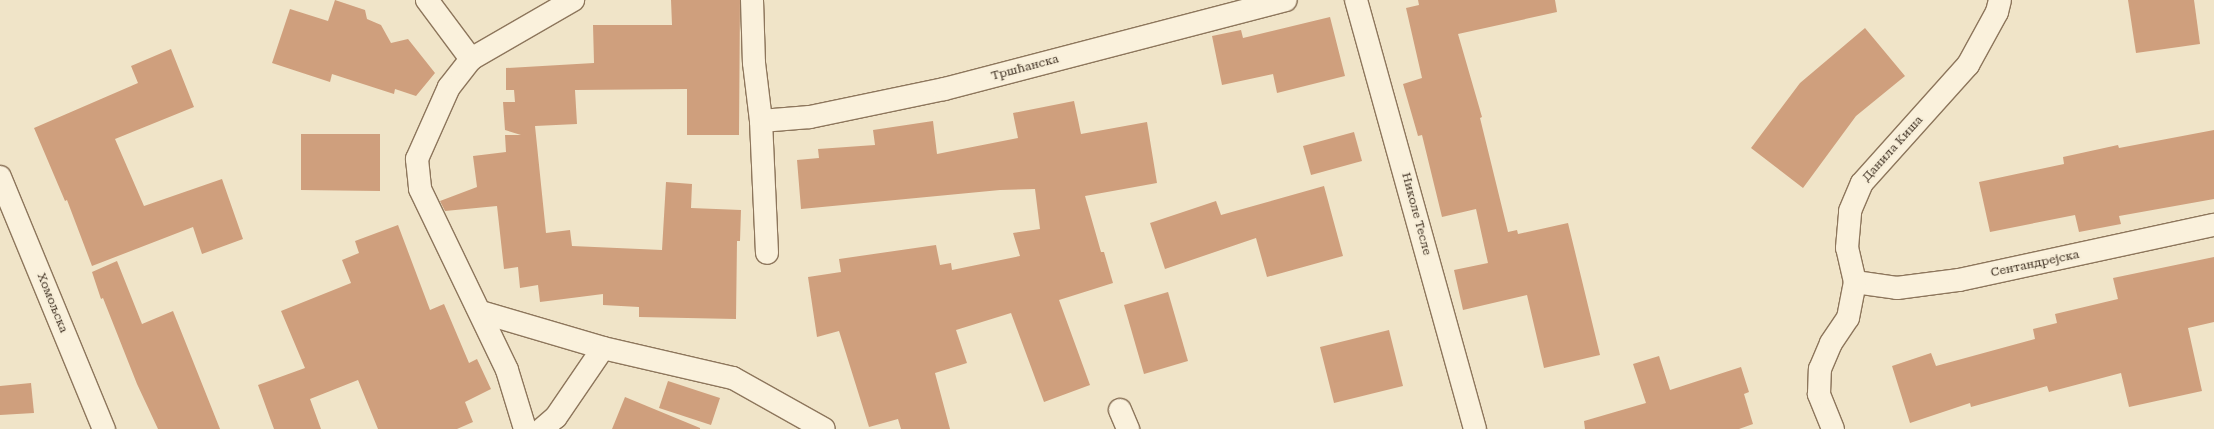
<!DOCTYPE html>
<html>
<head>
<meta charset="utf-8">
<style>
  body { margin:0 }
  #map { position:relative; width:2214px; height:429px; overflow:hidden; background:#f0e4c8; font-family:"Roboto Serif",serif }
  div>[style] { position:absolute }
  [style*='--x'] { left:calc(var(--x)*1px); top:calc(var(--y)*1px); width:calc(var(--w)*1px); rotate:calc(var(--a)*1deg) }
  .building>* { inset:0; background:#cf9f7d }
  .roads { filter:drop-shadow(1px 0 #8d765c) drop-shadow(-1px 0 #8d765c) drop-shadow(0 1px #8d765c) drop-shadow(0 -1px #8d765c) }
  .minor>* { height:22px; margin:-11px; padding:0 11px; transform-origin:11px; border-radius:11px; background:#faf1dc }
  span { translate:-50% -50%; white-space:nowrap; text-align:center; line-height:1.15; -webkit-text-stroke:3.5px #f7eed8; paint-order:stroke }
  .street-label { font-size:12px; color:#3d2e20 }
</style>
</head>
<body>
<div id="map">
  <div class="building">
    <div style="clip-path:polygon(335px 0,365px 10px,367px 19px,381px 25px,391px 43px,408px 39px,435px 73px,416px 96px,395px 89px,394px 94px,332px 74px,330px 82px,272px 63px,290px 9px,328px 21px)"></div>
    <div style="clip-path:polygon(671px 0,740px 0,739px 135px,687px 135px,687px 89px,575px 90px,577px 124px,535px 126px,546px 233px,570px 230px,572px 246px,662px 250px,666px 182px,692px 184px,691px 208px,741px 210px,740px 241px,737px 241px,736px 319px,639px 317px,639px 307px,603px 305px,603px 294px,540px 302px,538px 285px,520px 288px,518px 267px,504px 269px,497px 206px,445px 211px,440px 201px,477px 187px,473px 156px,506px 152px,505px 135px,521px 135px,505px 130px,503px 102px,515px 102px,514px 90px,506px 90px,506px 68px,594px 63px,593px 25px,672px 25px)"></div>
    <div style="clip-path:polygon(1418px 0,1555px 0,1557px 12px,1458px 34px,1482px 117px,1480px 118px,1508px 232px,1517px 230px,1518px 234px,1568px 223px,1600px 355px,1544px 368px,1527px 295px,1463px 310px,1454px 270px,1488px 263px,1476px 209px,1442px 217px,1422px 135px,1418px 136px,1403px 84px,1422px 78px,1406px 8px,1419px 5px)"></div>
    <div style="clip-path:polygon(2128px 0,2194px 0,2200px 44px,2136px 53px)"></div>
    <div style="clip-path:polygon(1330px 17px,1345px 76px,1277px 93px,1273px 74px,1222px 85px,1212px 36px,1241px 30px,1243px 38px)"></div>
    <div style="clip-path:polygon(1865px 28px,1905px 76px,1856px 116px,1803px 188px,1751px 148px,1800px 83px)"></div>
    <div style="clip-path:polygon(171px 49px,194px 107px,115px 139px,144px 206px,222px 179px,243px 239px,202px 254px,193px 227px,92px 266px,67px 200px,65px 201px,34px 128px,138px 83px,131px 66px)"></div>
    <div style="clip-path:polygon(1074px 101px,1081px 134px,1147px 122px,1157px 183px,1085px 196px,1101px 252px,1104px 252px,1113px 283px,1059px 300px,1090px 385px,1044px 402px,1011px 313px,956px 330px,967px 363px,935px 373px,950px 429px,901px 429px,898px 419px,869px 427px,839px 331px,817px 337px,808px 277px,841px 272px,839px 259px,936px 245px,940px 265px,951px 263px,952px 270px,1020px 256px,1013px 233px,1040px 229px,1035px 189px,1000px 190px,801px 209px,797px 160px,819px 158px,818px 149px,875px 145px,873px 130px,933px 121px,937px 154px,1018px 138px,1013px 113px)"></div>
    <div style="clip-path:polygon(2214px 130px,2214px 199px,2119px 216px,2121px 224px,2079px 232px,2075px 215px,1990px 232px,1979px 182px,2064px 164px,2063px 157px,2118px 145px,2119px 148px)"></div>
    <div style="clip-path:polygon(1354px 132px,1362px 161px,1311px 175px,1303px 146px)"></div>
    <div style="clip-path:polygon(301px 134px,380px 134px,380px 191px,301px 190px)"></div>
    <div style="clip-path:polygon(1324px 186px,1343px 256px,1267px 277px,1256px 238px,1165px 269px,1150px 223px,1216px 201px,1221px 215px)"></div>
    <div style="clip-path:polygon(398px 225px,430px 310px,444px 304px,469px 363px,477px 359px,491px 389px,465px 402px,473px 422px,457px 429px,378px 429px,358px 380px,310px 399px,321px 429px,274px 429px,258px 385px,305px 368px,281px 311px,351px 283px,342px 260px,359px 253px,355px 241px)"></div>
    <div style="clip-path:polygon(2214px 257px,2214px 322px,2188px 328px,2202px 391px,2129px 407px,2121px 373px,2049px 392px,2047px 386px,1971px 407px,1970px 403px,1910px 423px,1892px 366px,1931px 353px,1936px 366px,2035px 339px,2033px 329px,2057px 323px,2055px 314px,2118px 299px,2113px 278px)"></div>
    <div style="clip-path:polygon(117px 261px,142px 324px,173px 311px,220px 429px,158px 429px,137px 384px,103px 298px,101px 299px,92px 272px)"></div>
    <div style="clip-path:polygon(1168px 292px,1188px 361px,1144px 374px,1124px 305px)"></div>
    <div style="clip-path:polygon(1389px 330px,1403px 386px,1334px 403px,1320px 347px)"></div>
    <div style="clip-path:polygon(1659px 356px,1670px 390px,1741px 367px,1749px 392px,1744px 394px,1753px 424px,1739px 429px,1585px 429px,1584px 421px,1646px 403px,1633px 364px)"></div>
    <div style="clip-path:polygon(668px 381px,720px 398px,711px 425px,659px 408px)"></div>
    <div style="clip-path:polygon(31px 383px,34px 413px,0 415px,0 386px)"></div>
    <div style="clip-path:polygon(625px 397px,700px 428px,700px 429px,612px 429px)"></div>
  </div>
  <div class="roads">
    <div class="minor">
      <div style="--x:427;--y:0;--w:74;--a:53.3"></div>
      <div style="--x:471;--y:59;--w:118;--a:-30"></div>
      <div style="--x:752;--y:0;--w:63;--a:88.2"></div>
      <div style="--x:754;--y:63;--w:58;--a:83.1"></div>
      <div style="--x:761;--y:121;--w:49;--a:-4.7"></div>
      <div style="--x:810;--y:117;--w:137;--a:-11.8"></div>
      <div style="--x:944;--y:89;--w:353;--a:-14.6"></div>
      <div style="--x:1356;--y:0;--w:445;--a:74.5"></div>
      <div style="--x:471;--y:59;--w:36;--a:128"></div>
      <div style="--x:449;--y:87;--w:79;--a:114"></div>
      <div style="--x:417;--y:159;--w:30;--a:84"></div>
      <div style="--x:420;--y:189;--w:201;--a:64.3"></div>
      <div style="--x:507;--y:370;--w:62;--a:73"></div>
      <div style="--x:761;--y:121;--w:132;--a:87.4"></div>
      <div style="--x:0;--y:177;--w:273;--a:67.6"></div>
      <div style="--x:1855;--y:282;--w:42;--a:8.1"></div>
      <div style="--x:1897;--y:288;--w:63;--a:-7.4"></div>
      <div style="--x:1959;--y:280;--w:261;--a:-12.2"></div>
      <div style="--x:481;--y:312;--w:127;--a:16.4"></div>
      <div style="--x:1120;--y:410;--w:21;--a:67"></div>
      <div style="--x:542;--y:429;--w:18;--a:-41"></div>
      <div style="--x:556;--y:417;--w:83;--a:-55.7"></div>
      <div style="--x:603;--y:348;--w:133;--a:13"></div>
      <div style="--x:733;--y:378;--w:104;--a:29.3"></div>
      <div style="--x:1833;--y:429;--w:38;--a:-112"></div>
      <div style="--x:1819;--y:394;--w:25;--a:-88"></div>
      <div style="--x:1820;--y:369;--w:28;--a:-67"></div>
      <div style="--x:1831;--y:343;--w:30;--a:-56"></div>
      <div style="--x:1848;--y:318;--w:37;--a:-79"></div>
      <div style="--x:1855;--y:282;--w:35;--a:-103"></div>
      <div style="--x:1847;--y:248;--w:37;--a:-85"></div>
      <div style="--x:1850;--y:211;--w:30;--a:-67"></div>
      <div style="--x:1862;--y:183;--w:159;--a:-48.1"></div>
      <div style="--x:1968;--y:65;--w:60;--a:-61.3"></div>
      <div style="--x:1997;--y:12;--w:12;--a:-76"></div>
    </div>
  </div>
  <div class="street-label">
    <span style="left:1025px;top:68px;rotate:-15deg">Тршћанска</span>
    <span style="left:1893px;top:149px;rotate:-48deg">Данила Киша</span>
    <span style="left:1416px;top:214px;rotate:75deg">Николе Тесле</span>
    <span style="left:2035px;top:264px;rotate:-12deg">Сентандрејска</span>
    <span style="left:52px;top:303px;rotate:68deg">Хомољска</span>
  </div>
</div>
</body>
</html>
